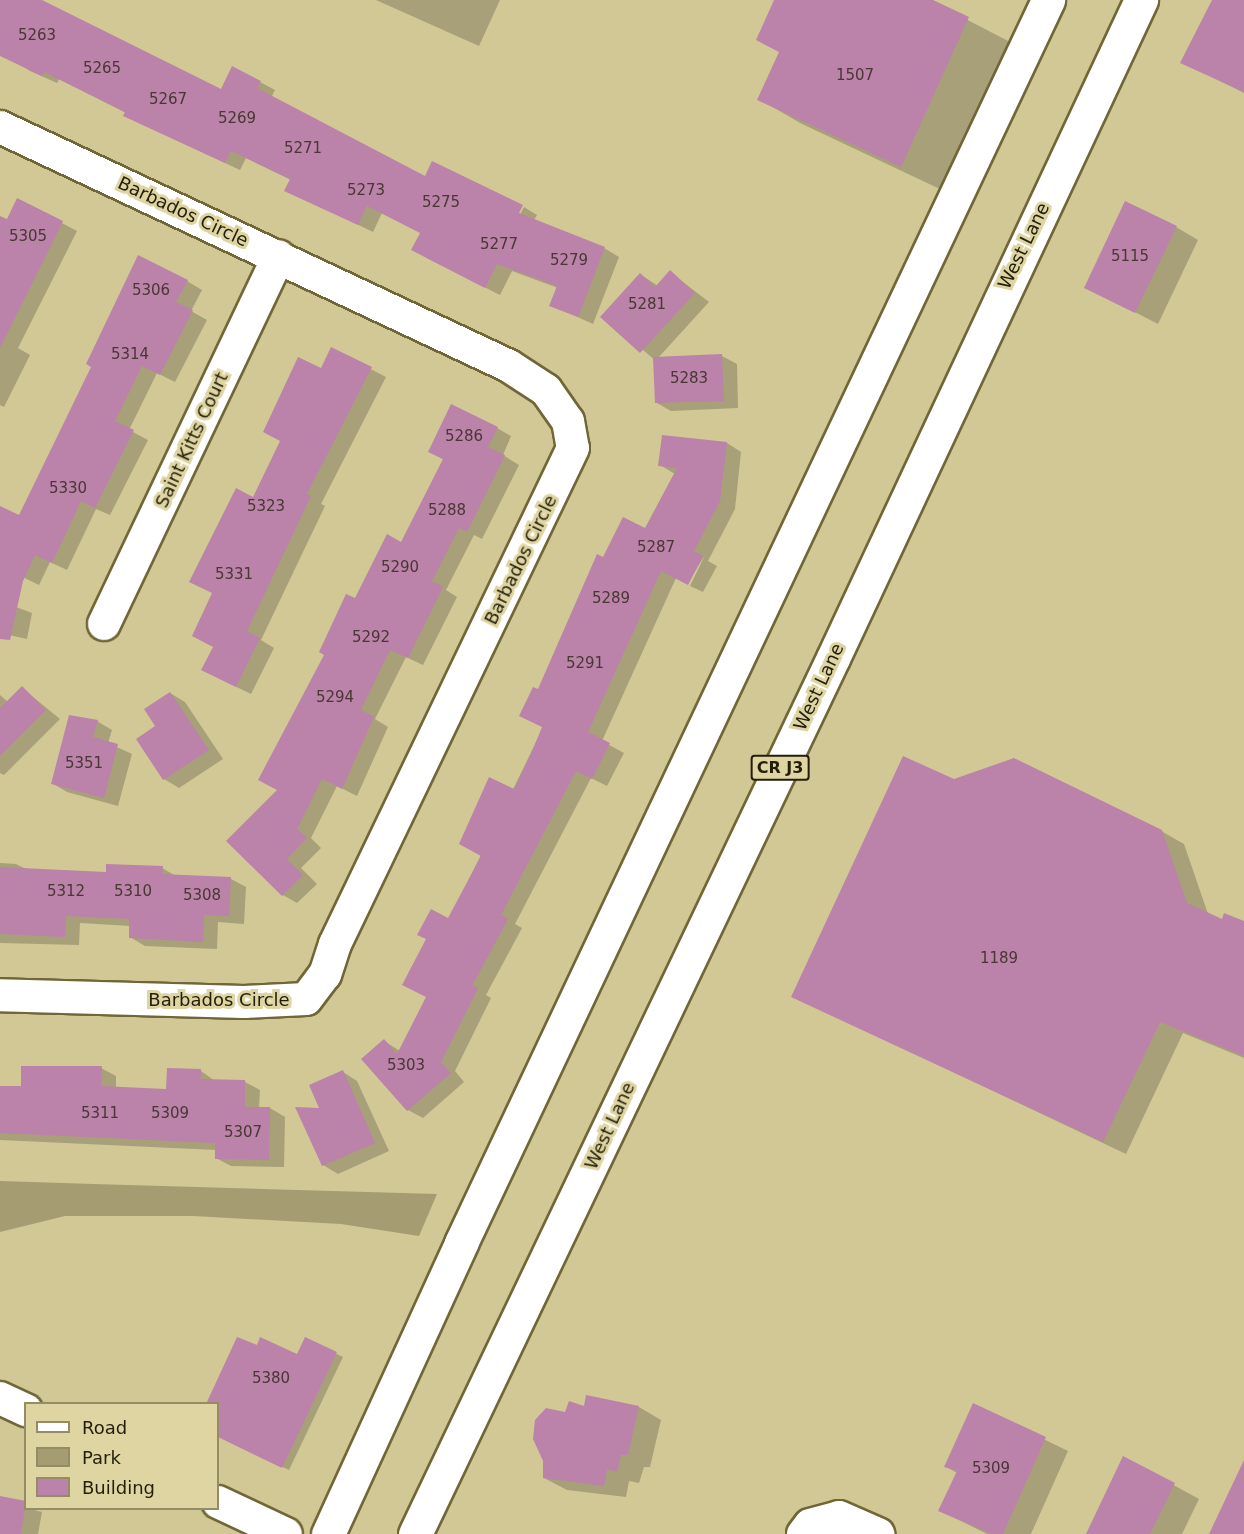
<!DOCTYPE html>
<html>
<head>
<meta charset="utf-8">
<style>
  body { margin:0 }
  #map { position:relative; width:1244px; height:1534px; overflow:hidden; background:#d2c896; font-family:"DejaVu Sans",sans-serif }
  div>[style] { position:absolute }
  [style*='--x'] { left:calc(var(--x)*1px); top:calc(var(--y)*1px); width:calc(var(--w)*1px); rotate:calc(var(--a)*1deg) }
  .green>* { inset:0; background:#a59c72 }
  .shadow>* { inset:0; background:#0003 }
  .building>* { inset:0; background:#bb82aa }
  .roads { filter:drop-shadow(2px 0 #706637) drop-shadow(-2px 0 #706637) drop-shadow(0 2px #706637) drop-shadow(0 -2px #706637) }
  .minor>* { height:32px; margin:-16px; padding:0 16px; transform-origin:16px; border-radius:16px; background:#fff }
  .major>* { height:33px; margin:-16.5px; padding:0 16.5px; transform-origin:16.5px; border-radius:16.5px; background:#fff }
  span { translate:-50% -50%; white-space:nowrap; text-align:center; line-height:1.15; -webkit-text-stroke:6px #dfd5a2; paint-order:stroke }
  .number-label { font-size:15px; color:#483732 }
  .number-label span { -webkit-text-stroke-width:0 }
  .shield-label span { padding:2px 4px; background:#dfd5a2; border:2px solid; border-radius:4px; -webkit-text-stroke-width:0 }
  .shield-label { font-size:16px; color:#221e0a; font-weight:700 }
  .street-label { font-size:18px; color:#221e0a }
  .legend { position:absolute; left:24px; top:1402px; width:195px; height:108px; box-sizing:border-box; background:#dfd5a2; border:2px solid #938c65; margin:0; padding:8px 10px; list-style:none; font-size:18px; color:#221e0a }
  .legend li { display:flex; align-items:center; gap:12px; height:30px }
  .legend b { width:30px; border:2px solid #938c65 }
</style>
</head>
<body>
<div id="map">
  <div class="green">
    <div style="clip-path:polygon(0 1181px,94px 1184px,437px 1194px,419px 1236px,341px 1224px,193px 1216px,65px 1216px,0 1232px)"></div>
  </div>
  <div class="shadow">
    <div style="clip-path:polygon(0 0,39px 0,221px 91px,260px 82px,275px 90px,271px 98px,425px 178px,517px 220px,524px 207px,537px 215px,534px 220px,604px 248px,619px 257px,593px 324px,551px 305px,558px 288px,512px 271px,500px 295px,427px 258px,422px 233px,382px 213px,373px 232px,286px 190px,291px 180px,246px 158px,240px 170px,140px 123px,126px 113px,59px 79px,57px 83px,30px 71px,16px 62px,0 30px)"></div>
    <div style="clip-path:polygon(376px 0,500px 0,479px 46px)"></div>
    <div style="clip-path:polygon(775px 0,929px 0,1010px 42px,942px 190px,800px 123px,759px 99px,781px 52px)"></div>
    <div style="clip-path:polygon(1213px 0,1244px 0,1244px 93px,1182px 62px)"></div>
    <div style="clip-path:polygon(18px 200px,77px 231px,18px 348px,30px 355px,4px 407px,0 405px,0 218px,8px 221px)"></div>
    <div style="clip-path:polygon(1176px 227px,1198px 240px,1158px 324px,1086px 287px)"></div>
    <div style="clip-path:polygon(670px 272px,709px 302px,658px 358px,722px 356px,737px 364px,738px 408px,671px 411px,657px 403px,655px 360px,602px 316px,640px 274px,658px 286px)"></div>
    <div style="clip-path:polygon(187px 281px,202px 290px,191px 311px,207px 320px,175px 382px,157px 373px,129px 430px,148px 440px,110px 515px,96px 509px,67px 570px,50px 562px,39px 585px,0 566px,0 508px,20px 517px)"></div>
    <div style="clip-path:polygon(332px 349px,386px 377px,321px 504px,325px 506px,261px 640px,274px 648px,251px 694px,218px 678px,214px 647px,254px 499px)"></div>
    <div style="clip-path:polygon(497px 428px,511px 436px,503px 455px,519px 465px,482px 539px,474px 535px,446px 590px,457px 597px,423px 665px,406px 657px,375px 719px,388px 727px,357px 796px,337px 786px,311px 838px,321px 848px,301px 868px,317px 884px,297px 903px,283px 895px,279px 790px,356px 600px,402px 544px,444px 460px,430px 452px)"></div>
    <div style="clip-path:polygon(727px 443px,741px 452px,735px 509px,708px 561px,717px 566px,703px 592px,690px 586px,705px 555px,687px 584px,676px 578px,602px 741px,624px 753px,607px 786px,591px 778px,515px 924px,522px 928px,486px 995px,491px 998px,455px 1071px,464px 1082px,423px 1118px,408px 1110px,384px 1041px,400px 1051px,427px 997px,449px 920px,543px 728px,539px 691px,603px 559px,646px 530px,675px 474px,660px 465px)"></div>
    <div style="clip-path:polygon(0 601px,32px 613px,27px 639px,0 633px)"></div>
    <div style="clip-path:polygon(22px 688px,60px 719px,4px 775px,0 773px,0 695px,8px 702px)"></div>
    <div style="clip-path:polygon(170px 693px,185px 702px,223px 759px,179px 788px,164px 779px,157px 726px)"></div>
    <div style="clip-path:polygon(97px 721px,112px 730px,108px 743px,132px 754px,118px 806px,67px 792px,52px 783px)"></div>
    <div style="clip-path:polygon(954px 780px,1161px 831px,1184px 844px,1208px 914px,1222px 921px,1244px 923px,1244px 1058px,1183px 1033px,1126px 1154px,793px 996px)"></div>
    <div style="clip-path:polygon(0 863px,16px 864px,28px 870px,107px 873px,162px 868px,176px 876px,231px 879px,246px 887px,244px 924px,218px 922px,217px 949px,145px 946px,130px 937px,131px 926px,80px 923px,79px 945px,0 943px)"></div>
    <div style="clip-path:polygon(101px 1068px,116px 1076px,116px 1088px,168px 1091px,201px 1071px,215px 1081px,245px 1082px,260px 1090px,259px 1108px,270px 1108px,285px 1117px,284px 1167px,231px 1166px,216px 1158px,216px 1150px,0 1140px,0 1087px,23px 1088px)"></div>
    <div style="clip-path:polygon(343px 1072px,357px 1081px,389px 1151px,338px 1174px,323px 1165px,322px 1109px)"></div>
    <div style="clip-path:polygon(306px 1339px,343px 1357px,289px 1470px,218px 1436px,218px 1404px,257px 1347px,298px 1356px)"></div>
    <div style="clip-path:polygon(974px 1405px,1068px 1451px,1031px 1534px,987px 1534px,939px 1510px,957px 1473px,945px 1466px)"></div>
    <div style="clip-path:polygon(639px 1407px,661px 1420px,650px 1467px,644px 1467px,639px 1483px,629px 1481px,626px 1497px,567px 1490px,544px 1478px,545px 1461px,534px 1428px,547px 1410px,566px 1414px,585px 1408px)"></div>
    <div style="clip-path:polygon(1124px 1458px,1199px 1499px,1182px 1534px,1088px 1534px)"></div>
    <div style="clip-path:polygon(0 1498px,26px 1503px,26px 1508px,42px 1512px,38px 1534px,0 1534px)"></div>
  </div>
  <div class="building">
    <div style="clip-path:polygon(0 0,42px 0,221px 89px,232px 66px,261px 81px,257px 88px,425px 176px,432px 161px,523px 205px,519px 213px,605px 247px,578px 317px,549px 306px,557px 286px,497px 264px,485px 288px,411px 250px,420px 233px,367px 206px,358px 225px,284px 191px,290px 179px,231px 151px,225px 163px,123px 116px,125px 112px,44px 72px,42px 76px,0 56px)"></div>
    <div style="clip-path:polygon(774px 0,933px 0,969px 17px,901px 167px,757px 100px,779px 52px,756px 40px)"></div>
    <div style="clip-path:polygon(1212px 0,1244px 0,1244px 92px,1180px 63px)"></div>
    <div style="clip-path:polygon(17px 198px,63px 221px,0 348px,0 216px,7px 219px)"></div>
    <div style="clip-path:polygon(1125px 201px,1177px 226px,1135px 313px,1084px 288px)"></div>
    <div style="clip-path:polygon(138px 255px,188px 280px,176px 302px,193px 310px,160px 375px,142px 366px,115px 421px,134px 430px,95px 508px,81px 501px,52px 563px,35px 555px,23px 581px,10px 640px,0 639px,0 506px,19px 515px,91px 367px,86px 364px)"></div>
    <div style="clip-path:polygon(670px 270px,695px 293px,640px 353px,600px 317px,640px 273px,655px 287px)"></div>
    <div style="clip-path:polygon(331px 347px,372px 367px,307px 494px,311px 496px,247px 631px,260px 638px,236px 687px,201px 670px,213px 647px,192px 636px,212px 593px,189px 582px,236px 488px,253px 497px,280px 441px,263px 432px,298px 357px,321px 368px)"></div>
    <div style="clip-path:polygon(722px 354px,724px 401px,655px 403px,653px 357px)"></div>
    <div style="clip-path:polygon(451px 404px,498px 427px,488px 447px,505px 455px,467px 532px,459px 528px,432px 581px,443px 587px,408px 658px,390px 650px,361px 710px,374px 717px,342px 789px,322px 779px,297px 829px,307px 838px,287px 859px,303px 875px,282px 896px,226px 841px,277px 790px,258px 780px,324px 655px,319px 652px,346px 594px,355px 598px,387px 534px,401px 542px,443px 459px,428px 452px)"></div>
    <div style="clip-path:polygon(662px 435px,727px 442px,720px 501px,694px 551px,703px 556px,688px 585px,661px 571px,588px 732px,610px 743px,592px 779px,576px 771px,501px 915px,508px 919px,472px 986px,478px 988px,441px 1062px,451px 1073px,407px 1111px,361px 1059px,384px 1039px,397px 1054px,426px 997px,402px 985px,426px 939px,417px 935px,431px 909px,448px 918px,481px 856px,459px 844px,489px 777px,514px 789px,533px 749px,542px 727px,519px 716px,533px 687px,538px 689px,597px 554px,603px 557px,623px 517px,645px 528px,677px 468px,658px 466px)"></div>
    <div style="clip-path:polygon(22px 686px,46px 710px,0 756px,0 708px)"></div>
    <div style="clip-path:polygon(170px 692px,209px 750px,163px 780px,136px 739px,155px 726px,144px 709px)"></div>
    <div style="clip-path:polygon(69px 715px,98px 720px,93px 737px,118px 744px,104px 798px,51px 784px)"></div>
    <div style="clip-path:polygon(903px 756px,954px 779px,1014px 758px,1162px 830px,1187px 903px,1222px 919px,1224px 913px,1244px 921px,1244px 1056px,1160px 1022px,1103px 1142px,791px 997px)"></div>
    <div style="clip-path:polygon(106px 864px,163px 866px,162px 874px,231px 877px,229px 916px,204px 915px,203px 942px,129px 938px,129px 919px,66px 916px,65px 937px,0 934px,0 867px,106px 872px)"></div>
    <div style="clip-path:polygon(21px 1066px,102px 1066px,101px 1086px,166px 1089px,167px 1068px,201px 1069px,201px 1079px,245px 1080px,245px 1107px,270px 1107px,269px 1160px,215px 1159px,215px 1143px,0 1133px,0 1086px,21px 1086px)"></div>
    <div style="clip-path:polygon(343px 1070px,375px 1143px,322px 1166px,295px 1107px,319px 1108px,309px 1085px)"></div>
    <div style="clip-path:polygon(237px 1337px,257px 1345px,260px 1337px,297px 1354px,305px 1337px,337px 1352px,282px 1468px,218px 1437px,218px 1404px,206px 1404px)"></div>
    <div style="clip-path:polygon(586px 1395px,639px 1406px,628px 1455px,621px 1455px,617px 1472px,607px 1469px,604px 1486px,543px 1478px,543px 1461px,533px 1439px,535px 1420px,546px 1408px,565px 1412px,569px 1401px,584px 1406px)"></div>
    <div style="clip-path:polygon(973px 1403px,1046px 1437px,1003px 1534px,992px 1534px,938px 1511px,957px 1471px,944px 1467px)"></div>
    <div style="clip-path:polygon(1123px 1456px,1175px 1483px,1150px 1534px,1086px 1534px)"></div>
    <div style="clip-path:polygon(1244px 1460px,1244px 1534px,1209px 1534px)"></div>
    <div style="clip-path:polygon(0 1496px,26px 1501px,21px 1534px,0 1534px)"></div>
  </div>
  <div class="roads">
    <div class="minor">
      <div style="--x:0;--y:127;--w:562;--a:25.15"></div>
      <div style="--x:509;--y:366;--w:44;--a:33"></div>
      <div style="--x:546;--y:390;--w:38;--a:55"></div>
      <div style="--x:568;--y:421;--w:27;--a:80"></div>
      <div style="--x:573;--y:448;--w:550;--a:115.63"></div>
      <div style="--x:335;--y:944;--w:32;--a:108"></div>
      <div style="--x:325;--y:974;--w:31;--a:127"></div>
      <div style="--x:306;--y:999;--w:62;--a:177.2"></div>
      <div style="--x:244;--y:1002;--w:244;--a:-178.4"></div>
      <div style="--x:104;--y:624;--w:407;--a:-64.6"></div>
      <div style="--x:0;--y:1398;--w:29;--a:25"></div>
      <div style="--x:218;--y:1502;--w:75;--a:25.2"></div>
      <div style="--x:803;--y:1534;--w:11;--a:-52"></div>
      <div style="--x:810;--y:1525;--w:30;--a:-15"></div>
      <div style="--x:839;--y:1517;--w:43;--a:23.6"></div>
    </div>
    <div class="major">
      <div style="--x:328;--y:1534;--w:320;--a:-65.4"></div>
      <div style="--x:461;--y:1243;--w:1375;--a:-64.72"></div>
      <div style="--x:415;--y:1534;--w:971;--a:-64.49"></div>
      <div style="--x:833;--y:658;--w:727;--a:-64.92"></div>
    </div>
  </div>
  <div class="number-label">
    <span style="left:37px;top:36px">5263</span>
    <span style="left:102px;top:69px">5265</span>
    <span style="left:855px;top:76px">1507</span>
    <span style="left:168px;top:100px">5267</span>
    <span style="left:237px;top:119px">5269</span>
    <span style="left:303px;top:149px">5271</span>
    <span style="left:366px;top:191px">5273</span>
    <span style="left:441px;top:203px">5275</span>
    <span style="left:28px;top:237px">5305</span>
    <span style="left:499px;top:245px">5277</span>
    <span style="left:1130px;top:257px">5115</span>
    <span style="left:569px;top:261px">5279</span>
    <span style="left:151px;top:291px">5306</span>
    <span style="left:647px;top:305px">5281</span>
    <span style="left:130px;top:355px">5314</span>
    <span style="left:689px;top:379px">5283</span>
    <span style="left:464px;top:437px">5286</span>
    <span style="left:68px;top:489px">5330</span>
    <span style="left:266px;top:507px">5323</span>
    <span style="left:447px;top:511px">5288</span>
    <span style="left:656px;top:548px">5287</span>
    <span style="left:400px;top:568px">5290</span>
    <span style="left:234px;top:575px">5331</span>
    <span style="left:611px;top:599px">5289</span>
    <span style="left:371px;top:638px">5292</span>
    <span style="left:585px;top:664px">5291</span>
    <span style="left:335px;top:698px">5294</span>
    <span style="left:84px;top:764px">5351</span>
    <span style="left:66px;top:892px">5312</span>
    <span style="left:133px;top:892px">5310</span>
    <span style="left:202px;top:896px">5308</span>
    <span style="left:999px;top:959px">1189</span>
    <span style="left:406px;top:1066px">5303</span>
    <span style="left:100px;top:1114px">5311</span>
    <span style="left:170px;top:1114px">5309</span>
    <span style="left:243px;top:1133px">5307</span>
    <span style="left:271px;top:1379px">5380</span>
    <span style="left:991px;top:1469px">5309</span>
  </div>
  <div class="shield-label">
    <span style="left:780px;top:768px">CR J3</span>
  </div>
  <div class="street-label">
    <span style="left:183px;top:212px;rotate:25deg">Barbados Circle</span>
    <span style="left:1024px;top:246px;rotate:-64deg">West Lane</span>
    <span style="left:192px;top:440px;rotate:-65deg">Saint Kitts Court</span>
    <span style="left:521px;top:560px;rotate:-64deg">Barbados Circle</span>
    <span style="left:819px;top:687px;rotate:-65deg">West Lane</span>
    <span style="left:219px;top:1000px">Barbados Circle</span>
    <span style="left:610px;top:1126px;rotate:-65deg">West Lane</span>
  </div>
  <ul class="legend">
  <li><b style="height:8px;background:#fff"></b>Road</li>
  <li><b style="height:16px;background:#a59c72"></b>Park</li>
  <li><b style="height:16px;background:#bb82aa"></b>Building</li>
  </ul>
</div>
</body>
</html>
